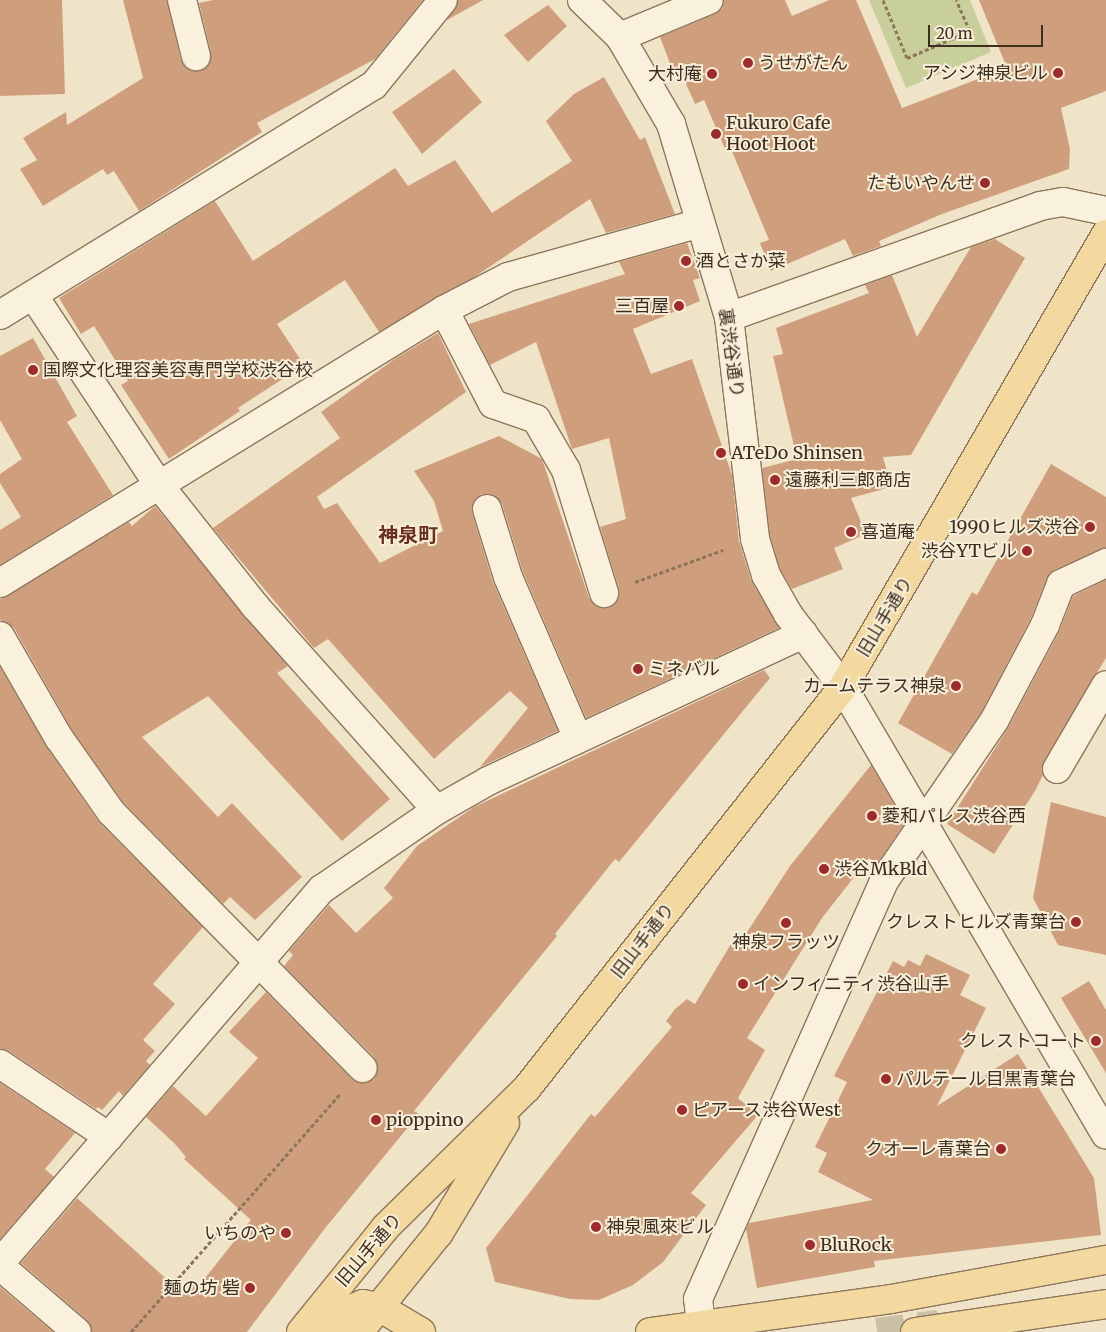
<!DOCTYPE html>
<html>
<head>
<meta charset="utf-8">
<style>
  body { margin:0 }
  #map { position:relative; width:1106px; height:1332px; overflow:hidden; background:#f0e4c8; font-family:Merriweather,"Noto Sans JP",serif }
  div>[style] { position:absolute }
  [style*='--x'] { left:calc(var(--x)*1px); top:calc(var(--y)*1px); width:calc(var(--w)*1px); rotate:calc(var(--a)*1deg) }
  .green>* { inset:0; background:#c9cf9b }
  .building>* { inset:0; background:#cf9f7d }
  .highway-tunnel>* { height:28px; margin-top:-14px; transform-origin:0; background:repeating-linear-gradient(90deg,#ccc0a6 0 28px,transparent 0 42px) }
  .path>* { height:3px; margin-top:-1.5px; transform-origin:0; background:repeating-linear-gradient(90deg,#8d765c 0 4px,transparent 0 6.5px) }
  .roads { filter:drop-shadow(1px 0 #8d765c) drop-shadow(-1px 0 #8d765c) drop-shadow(0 1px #8d765c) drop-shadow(0 -1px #8d765c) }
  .minor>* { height:28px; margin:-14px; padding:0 14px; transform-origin:14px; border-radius:14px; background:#faf1dc }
  .major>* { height:28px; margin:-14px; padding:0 14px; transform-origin:14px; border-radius:14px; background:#f3d9a0 }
  .dots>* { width:14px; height:14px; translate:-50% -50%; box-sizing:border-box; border:2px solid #f7eed8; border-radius:50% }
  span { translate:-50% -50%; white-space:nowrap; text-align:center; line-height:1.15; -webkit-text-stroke:4px #f7eed8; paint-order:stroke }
  .poi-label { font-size:18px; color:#3d2e20 }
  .left { translate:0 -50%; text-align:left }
  .right { translate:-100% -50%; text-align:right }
  .street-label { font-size:18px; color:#3d2e20 }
  .quarter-label { font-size:20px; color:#6b2e1e; font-weight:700 }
  .scale { position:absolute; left:928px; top:25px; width:115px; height:22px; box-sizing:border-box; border:2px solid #3d2e20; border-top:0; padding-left:6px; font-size:15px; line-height:18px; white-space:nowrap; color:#3d2e20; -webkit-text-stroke:4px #f7eed8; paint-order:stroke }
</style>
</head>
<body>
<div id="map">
  <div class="green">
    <div style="clip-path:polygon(869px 0,970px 0,991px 52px,906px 88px)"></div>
  </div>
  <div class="building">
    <div style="clip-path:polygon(0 0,62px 0,65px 94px,0 96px)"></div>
    <div style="clip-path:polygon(123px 0,167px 0,181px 60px,191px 71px,199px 71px,207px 67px,211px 53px,199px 3px,213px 0,423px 0,375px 59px,257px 123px,262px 132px,139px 211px,114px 171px,107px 175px,103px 169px,43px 206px,20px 169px,37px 160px,23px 138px,66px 112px,67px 125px,143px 78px)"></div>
    <div style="clip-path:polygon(458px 0,483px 0,447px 20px)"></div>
    <div style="clip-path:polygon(724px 0,785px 0,792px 16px,829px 0,856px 0,902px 108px,1007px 68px,979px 0,1106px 0,1106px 91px,1061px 108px,1070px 149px,1069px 169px,942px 214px,879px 241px,881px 246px,853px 256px,845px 239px,771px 271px,760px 243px,769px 240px,731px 149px,726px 151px,704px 100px,695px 104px,680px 71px,674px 74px,660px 37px,715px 14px,722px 9px)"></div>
    <div style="clip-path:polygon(548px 5px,567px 26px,528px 62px,504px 35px)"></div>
    <div style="clip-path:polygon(454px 69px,482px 102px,422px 154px,392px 112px)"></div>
    <div style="clip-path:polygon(604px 77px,640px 140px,645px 137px,675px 214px,606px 233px,590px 199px,473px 278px,379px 332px,345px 280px,277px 324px,304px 365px,238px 408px,240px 411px,169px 459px,121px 385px,128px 381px,94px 326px,81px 334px,59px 298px,215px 201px,253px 261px,395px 168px,408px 186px,455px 160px,492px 213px,572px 161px,546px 121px,574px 94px)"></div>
    <div style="clip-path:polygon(995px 239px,1025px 258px,911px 455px,883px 457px,891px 487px,851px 498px,866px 534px,834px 548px,843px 569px,792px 589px,780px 569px,770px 536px,762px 468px,797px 459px,773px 356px,783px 354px,776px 328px,869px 293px,865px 285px,892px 275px,917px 337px,971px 247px)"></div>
    <div style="clip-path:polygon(687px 243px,700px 278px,693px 280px,700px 301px,633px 329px,651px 374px,692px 359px,732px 475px,739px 541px,751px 580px,779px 628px,586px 718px,523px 572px,502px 504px,491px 494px,482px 494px,475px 499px,472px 513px,493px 582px,558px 731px,480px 767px,528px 708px,510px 691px,434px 759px,328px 639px,314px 648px,213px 528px,340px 438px,321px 412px,396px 358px,438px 333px,466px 392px,317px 497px,324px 509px,337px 503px,380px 563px,443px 531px,434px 501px,414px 471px,499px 436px,542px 459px,589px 598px,600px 608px,609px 608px,616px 603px,619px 589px,600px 527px,626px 519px,609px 438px,572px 449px,536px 342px,490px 365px,469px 324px,625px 274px,619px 262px)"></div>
    <div style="clip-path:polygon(33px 338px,77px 416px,67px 422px,113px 495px,0 565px,0 530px,21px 517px,0 483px,0 474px,22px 459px,0 420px,0 356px)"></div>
    <div style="clip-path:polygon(1051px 464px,1106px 497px,1106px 548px,1054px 570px,1047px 578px,1031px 618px,981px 713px,952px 754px,898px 723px,972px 592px,977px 595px)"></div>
    <div style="clip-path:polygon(155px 506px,288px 666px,277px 673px,390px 799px,342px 841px,208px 696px,142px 737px,218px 817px,232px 803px,302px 877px,255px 920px,230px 897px,223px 904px,123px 802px,72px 730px,14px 628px,0 620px,0 599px,129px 522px,132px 526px)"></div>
    <div style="clip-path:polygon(1106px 580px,1106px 658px,1044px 761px,1043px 775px,1035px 791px,994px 854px,947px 824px,1008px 728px,1059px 632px,1073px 596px)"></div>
    <div style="clip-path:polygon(0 667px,46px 746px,98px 821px,203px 927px,153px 984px,175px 1004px,143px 1040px,155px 1051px,146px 1061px,150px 1065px,123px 1096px,119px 1091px,102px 1110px,98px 1107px,96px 1109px,9px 1051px,0 1049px)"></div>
    <div style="clip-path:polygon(764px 670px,770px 678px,619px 862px,615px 859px,555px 934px,557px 936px,414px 1111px,419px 1114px,326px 1227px,247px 1332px,92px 1332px,87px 1320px,21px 1263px,77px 1198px,183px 1294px,192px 1282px,198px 1287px,251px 1220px,184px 1159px,186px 1157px,174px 1143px,146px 1117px,173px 1086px,206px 1116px,258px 1058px,229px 1032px,266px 992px,352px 1079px,366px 1083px,374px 1079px,378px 1065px,374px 1057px,284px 966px,293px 955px,289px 951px,329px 905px,356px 933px,393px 898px,384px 888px,417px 846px,474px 807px)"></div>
    <div style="clip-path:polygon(871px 765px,905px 823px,877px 864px,869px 858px,822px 918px,747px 1038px,765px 1050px,738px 1098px,758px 1115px,691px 1193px,706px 1205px,663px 1262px,633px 1285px,599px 1300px,570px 1299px,495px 1282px,486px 1248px,591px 1114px,595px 1117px,672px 1027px,666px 1021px,675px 1009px,687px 999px,695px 1004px,734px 939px,740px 943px,790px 866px)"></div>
    <div style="clip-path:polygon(1051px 802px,1106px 817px,1106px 955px,1058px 945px,1033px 898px)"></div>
    <div style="clip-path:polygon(926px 954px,970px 975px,960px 995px,986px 1008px,937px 1106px,1018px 1054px,1094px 1178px,1101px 1235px,874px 1261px,875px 1267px,757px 1288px,746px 1229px,749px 1223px,873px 1200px,818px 1172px,827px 1153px,815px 1147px,847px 1082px,834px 1076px,893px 961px,904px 967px,908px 960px,920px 966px)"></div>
    <div style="clip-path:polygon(1089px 981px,1106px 1010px,1106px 1073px,1061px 998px)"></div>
    <div style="clip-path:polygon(0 1083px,75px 1133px,45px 1169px,54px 1177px,0 1239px)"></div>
    <div style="clip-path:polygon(0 1287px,53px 1332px,0 1332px)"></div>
  </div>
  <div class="highway-tunnel">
    <div style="--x:877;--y:1332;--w:62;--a:-7.5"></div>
  </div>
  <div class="path">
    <div style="--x:883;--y:0;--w:63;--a:67.5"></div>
    <div style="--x:907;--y:58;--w:69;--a:-23.2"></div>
    <div style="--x:970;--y:31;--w:34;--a:-114"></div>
    <div style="--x:635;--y:582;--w:94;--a:-20"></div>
    <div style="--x:131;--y:1332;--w:318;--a:-48.7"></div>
  </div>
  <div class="roads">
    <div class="minor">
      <div style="--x:182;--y:0;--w:58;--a:76"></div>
      <div style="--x:582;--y:0;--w:53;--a:44.2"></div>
      <div style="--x:620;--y:37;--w:101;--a:59.6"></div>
      <div style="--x:671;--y:124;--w:202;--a:73.3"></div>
      <div style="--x:729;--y:317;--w:224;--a:83.3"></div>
      <div style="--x:755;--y:539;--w:38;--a:73"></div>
      <div style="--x:766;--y:575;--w:45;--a:60.6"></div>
      <div style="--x:788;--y:614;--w:91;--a:53"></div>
      <div style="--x:843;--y:687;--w:519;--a:59.58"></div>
      <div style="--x:620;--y:37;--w:96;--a:-22.6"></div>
      <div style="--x:33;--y:295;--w:227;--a:56.5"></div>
      <div style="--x:158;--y:484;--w:156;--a:51.5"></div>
      <div style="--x:255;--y:606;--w:273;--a:48.3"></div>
      <div style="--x:444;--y:310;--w:106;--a:62.5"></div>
      <div style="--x:493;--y:404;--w:46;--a:19.2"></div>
      <div style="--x:536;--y:419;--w:59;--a:59.5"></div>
      <div style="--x:566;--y:470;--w:129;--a:72.8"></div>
      <div style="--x:0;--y:315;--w:439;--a:-31.6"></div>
      <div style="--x:374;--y:85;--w:109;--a:-50.9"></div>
      <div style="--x:729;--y:317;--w:330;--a:-19.6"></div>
      <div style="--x:1040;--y:206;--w:23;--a:-10"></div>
      <div style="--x:1063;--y:202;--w:44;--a:11.8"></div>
      <div style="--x:487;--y:509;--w:71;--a:72.8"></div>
      <div style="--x:508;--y:577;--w:176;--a:66.6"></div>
      <div style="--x:0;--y:583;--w:521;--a:-31.59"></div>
      <div style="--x:444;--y:310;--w:72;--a:-27.3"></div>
      <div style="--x:508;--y:277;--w:199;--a:-15.7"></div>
      <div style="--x:0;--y:636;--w:118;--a:60"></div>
      <div style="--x:59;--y:738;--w:90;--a:54.9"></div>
      <div style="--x:111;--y:812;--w:359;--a:45.5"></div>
      <div style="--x:1057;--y:769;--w:97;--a:-59.7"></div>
      <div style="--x:0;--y:1064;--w:131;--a:33.8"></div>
      <div style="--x:0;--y:1263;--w:494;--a:-49.3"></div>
      <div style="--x:322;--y:889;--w:140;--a:-34.5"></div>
      <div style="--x:437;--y:810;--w:59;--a:-29.6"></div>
      <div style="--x:488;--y:781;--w:348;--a:-25"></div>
      <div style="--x:0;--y:1266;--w:101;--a:40.6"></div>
      <div style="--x:701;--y:1326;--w:27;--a:-96"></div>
      <div style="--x:698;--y:1299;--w:458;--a:-66"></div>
      <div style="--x:884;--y:881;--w:194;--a:-55.5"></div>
      <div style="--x:994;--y:721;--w:109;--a:-62"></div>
      <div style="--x:1045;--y:625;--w:44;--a:-68.7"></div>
      <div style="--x:1061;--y:584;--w:50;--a:-25"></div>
    </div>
    <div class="major">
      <div style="--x:301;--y:1332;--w:135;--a:-51"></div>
      <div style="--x:386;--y:1227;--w:198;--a:-44.6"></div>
      <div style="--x:527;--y:1088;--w:511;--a:-51.76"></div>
      <div style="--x:843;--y:687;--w:524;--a:-59.86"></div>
      <div style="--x:332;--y:1332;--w:28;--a:-52"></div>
      <div style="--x:349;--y:1310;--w:15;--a:-23"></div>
      <div style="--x:363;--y:1304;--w:16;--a:11"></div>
      <div style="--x:379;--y:1307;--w:49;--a:30.8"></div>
      <div style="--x:359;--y:1332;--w:127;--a:-51.1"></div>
      <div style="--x:439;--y:1233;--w:128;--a:-59"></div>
      <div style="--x:650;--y:1332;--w:243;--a:-7.8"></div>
      <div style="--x:891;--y:1299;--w:219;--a:-10.3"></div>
      <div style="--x:915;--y:1332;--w:193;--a:-8.3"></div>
    </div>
  </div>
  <div class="dots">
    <div style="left:748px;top:63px;background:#9e2a2b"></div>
    <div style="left:1058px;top:73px;background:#9e2a2b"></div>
    <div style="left:712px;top:74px;background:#9e2a2b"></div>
    <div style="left:716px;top:134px;background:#9e2a2b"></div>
    <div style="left:985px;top:183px;background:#9e2a2b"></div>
    <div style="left:686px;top:261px;background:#9e2a2b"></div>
    <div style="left:679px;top:306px;background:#9e2a2b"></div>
    <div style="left:33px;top:370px;background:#9e2a2b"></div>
    <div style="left:721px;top:453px;background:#9e2a2b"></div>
    <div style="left:775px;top:480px;background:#9e2a2b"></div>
    <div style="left:1090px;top:527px;background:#9e2a2b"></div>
    <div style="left:851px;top:532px;background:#9e2a2b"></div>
    <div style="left:1027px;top:551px;background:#9e2a2b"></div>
    <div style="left:638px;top:669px;background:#9e2a2b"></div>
    <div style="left:956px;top:686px;background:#9e2a2b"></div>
    <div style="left:872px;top:816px;background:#9e2a2b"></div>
    <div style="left:824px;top:869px;background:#9e2a2b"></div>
    <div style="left:1076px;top:922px;background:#9e2a2b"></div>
    <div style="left:786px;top:923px;background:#9e2a2b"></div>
    <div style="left:743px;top:984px;background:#9e2a2b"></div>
    <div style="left:1096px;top:1041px;background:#9e2a2b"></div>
    <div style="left:886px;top:1079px;background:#9e2a2b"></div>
    <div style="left:682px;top:1110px;background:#9e2a2b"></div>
    <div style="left:376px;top:1120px;background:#9e2a2b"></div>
    <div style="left:1001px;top:1149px;background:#9e2a2b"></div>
    <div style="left:596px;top:1227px;background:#9e2a2b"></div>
    <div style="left:286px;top:1233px;background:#9e2a2b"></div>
    <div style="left:810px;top:1245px;background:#9e2a2b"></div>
    <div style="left:250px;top:1288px;background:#9e2a2b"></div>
  </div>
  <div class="poi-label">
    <span class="left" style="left:758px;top:63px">うせがたん</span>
    <span class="right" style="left:1048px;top:73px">アシジ神泉ビル</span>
    <span class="right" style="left:702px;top:74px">大村庵</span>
    <span class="left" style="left:726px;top:134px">Fukuro Cafe<br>Hoot Hoot</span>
    <span class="right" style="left:975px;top:183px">たもいやんせ</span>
    <span class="left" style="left:696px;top:261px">酒とさか菜</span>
    <span class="right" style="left:669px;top:306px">三百屋</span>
    <span class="left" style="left:43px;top:370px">国際文化理容美容専門学校渋谷校</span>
    <span class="left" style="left:731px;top:453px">ATeDo Shinsen</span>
    <span class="left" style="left:785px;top:480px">遠藤利三郎商店</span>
    <span class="right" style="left:1080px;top:527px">1990ヒルズ渋谷</span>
    <span class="left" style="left:861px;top:532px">喜道庵</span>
    <span class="right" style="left:1017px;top:551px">渋谷YTビル</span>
    <span class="left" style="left:648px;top:669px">ミネバル</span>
    <span class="right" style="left:946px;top:686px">カームテラス神泉</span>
    <span class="left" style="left:882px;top:816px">菱和パレス渋谷西</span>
    <span class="left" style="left:834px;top:869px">渋谷MkBld</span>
    <span class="right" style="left:1066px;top:922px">クレストヒルズ青葉台</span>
    <span style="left:786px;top:942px">神泉フラッツ</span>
    <span class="left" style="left:753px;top:984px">インフィニティ渋谷山手</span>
    <span class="right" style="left:1086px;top:1041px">クレストコート</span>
    <span class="left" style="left:896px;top:1079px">パルテール目黒青葉台</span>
    <span class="left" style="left:692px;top:1110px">ピアース渋谷West</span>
    <span class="left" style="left:386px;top:1120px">pioppino</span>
    <span class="right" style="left:991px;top:1149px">クオーレ青葉台</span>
    <span class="left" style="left:606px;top:1227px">神泉風來ビル</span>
    <span class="right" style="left:276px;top:1233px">いちのや</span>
    <span class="left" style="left:820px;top:1245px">BluRock</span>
    <span class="right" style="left:240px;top:1288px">麺の坊 砦</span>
  </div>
  <div class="street-label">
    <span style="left:731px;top:353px;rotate:82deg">裏渋谷通り</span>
    <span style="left:885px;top:617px;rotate:-59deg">旧山手通り</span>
    <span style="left:643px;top:941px;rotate:-52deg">旧山手通り</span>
    <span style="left:369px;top:1250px;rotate:-49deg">旧山手通り</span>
  </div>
  <div class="quarter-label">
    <span style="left:408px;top:534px">神泉町</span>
  </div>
  <div class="scale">20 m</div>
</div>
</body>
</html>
